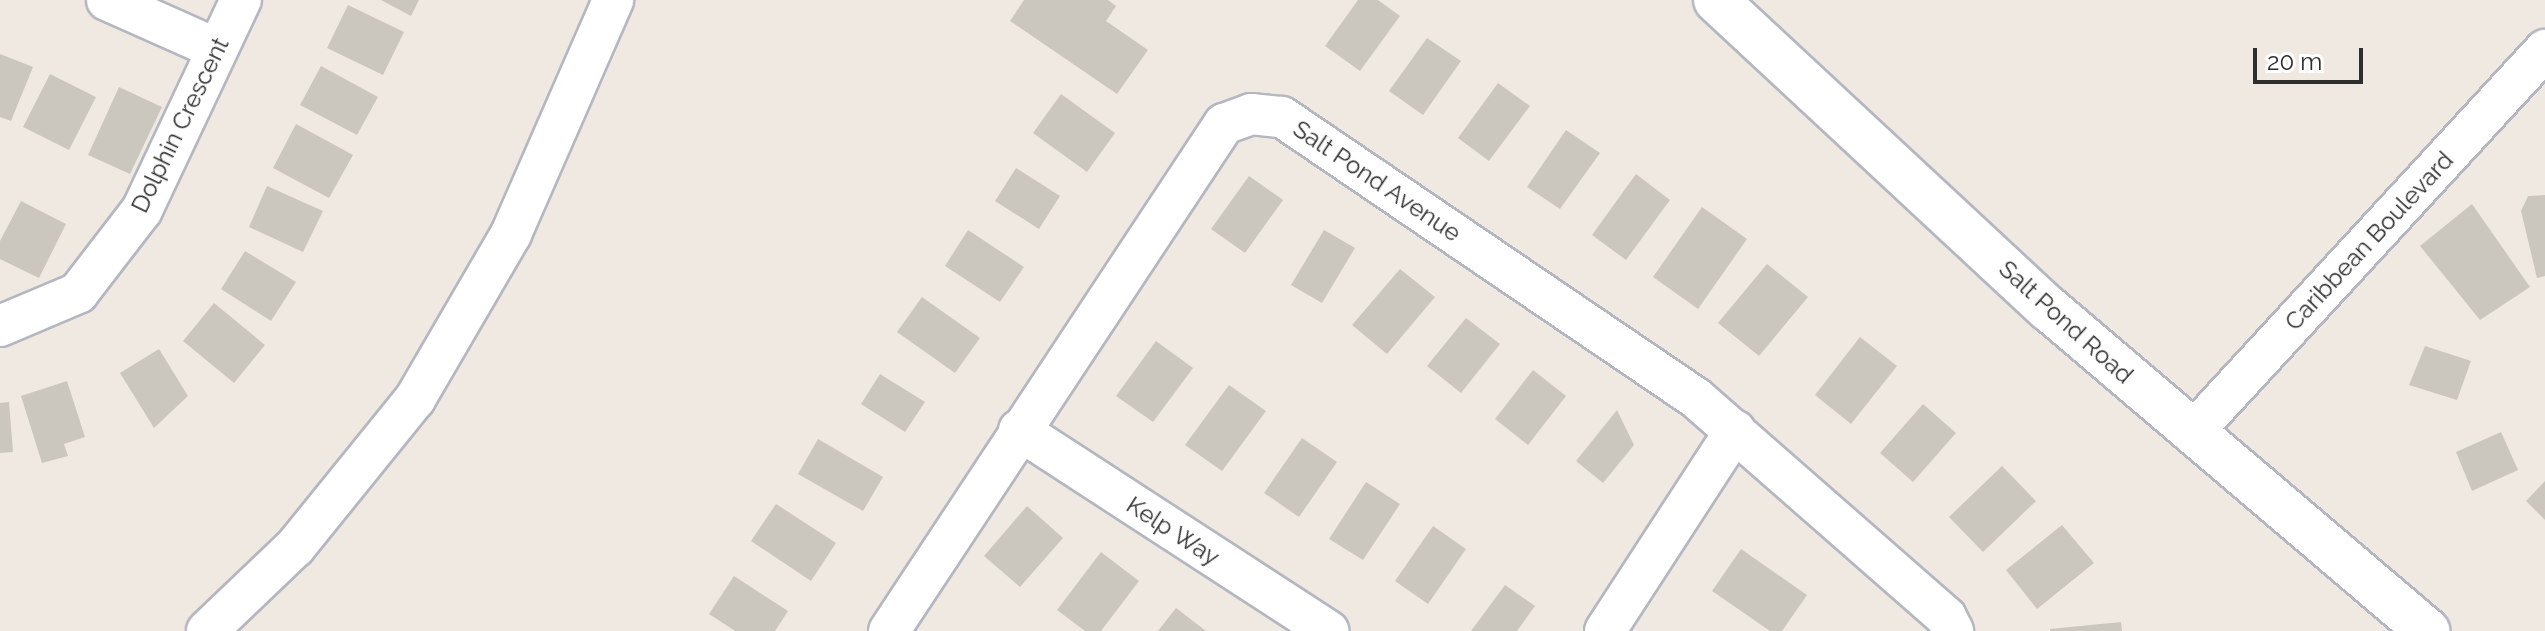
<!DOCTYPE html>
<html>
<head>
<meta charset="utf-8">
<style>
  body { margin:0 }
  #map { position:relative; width:2545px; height:631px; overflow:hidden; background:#efe9e1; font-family:Raleway,sans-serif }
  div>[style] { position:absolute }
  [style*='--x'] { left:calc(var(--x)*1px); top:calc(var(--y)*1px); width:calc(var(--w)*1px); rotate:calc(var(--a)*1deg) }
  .building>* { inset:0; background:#cbc7bf }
  .roads { filter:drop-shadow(2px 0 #b4b7c1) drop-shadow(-2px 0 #b4b7c1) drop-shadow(0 2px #b4b7c1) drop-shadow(0 -2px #b4b7c1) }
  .minor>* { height:40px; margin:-20px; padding:0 20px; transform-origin:20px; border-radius:20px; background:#fff }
  .tertiary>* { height:44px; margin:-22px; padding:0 22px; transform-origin:22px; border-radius:22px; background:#fff }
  span { translate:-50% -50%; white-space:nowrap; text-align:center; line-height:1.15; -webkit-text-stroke:6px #fff; paint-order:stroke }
  .street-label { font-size:24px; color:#2e2e2e }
  .scale { position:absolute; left:2253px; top:48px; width:110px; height:36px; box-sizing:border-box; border:4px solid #2e2e2e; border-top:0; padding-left:10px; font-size:24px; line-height:28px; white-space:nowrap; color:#2e2e2e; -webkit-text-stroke:6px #fff; paint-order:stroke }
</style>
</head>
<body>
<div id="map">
  <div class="building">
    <div style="clip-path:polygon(381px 0,419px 0,411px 16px)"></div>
    <div style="clip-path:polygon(1024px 0,1108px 0,1116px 6px,1106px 21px,1148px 50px,1117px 94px,1010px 21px)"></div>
    <div style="clip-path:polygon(1358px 0,1378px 0,1400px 16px,1360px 71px,1325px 46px)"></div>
    <div style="clip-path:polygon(348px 5px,404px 32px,383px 75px,327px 48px)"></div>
    <div style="clip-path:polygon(1427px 38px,1461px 61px,1423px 115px,1389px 91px)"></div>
    <div style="clip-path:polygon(0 54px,33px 67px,11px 121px,0 117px)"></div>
    <div style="clip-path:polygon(321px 66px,378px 97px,357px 135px,300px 105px)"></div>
    <div style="clip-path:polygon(50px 74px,96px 97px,69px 150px,23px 127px)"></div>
    <div style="clip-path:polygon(1498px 83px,1530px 106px,1489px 161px,1458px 138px)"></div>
    <div style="clip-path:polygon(119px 87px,162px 107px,130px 174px,88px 155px)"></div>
    <div style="clip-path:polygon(1061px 94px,1115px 133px,1087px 172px,1033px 133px)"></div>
    <div style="clip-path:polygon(296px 124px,353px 155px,329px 198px,273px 168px)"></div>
    <div style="clip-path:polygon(1566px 130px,1600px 153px,1560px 209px,1527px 187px)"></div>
    <div style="clip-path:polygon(1016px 168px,1060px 196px,1039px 229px,995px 201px)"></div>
    <div style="clip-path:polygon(1636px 174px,1670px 200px,1626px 260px,1592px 235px)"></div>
    <div style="clip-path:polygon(1249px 176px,1283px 200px,1245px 253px,1211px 229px)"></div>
    <div style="clip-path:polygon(267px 186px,323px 211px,303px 252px,249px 227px)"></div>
    <div style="clip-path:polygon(2545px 195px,2545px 276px,2537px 278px,2521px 211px,2528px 196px)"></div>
    <div style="clip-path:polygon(21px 201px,66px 224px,39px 278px,0 259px,0 241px)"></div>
    <div style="clip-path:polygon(2472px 204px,2530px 287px,2480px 320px,2420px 246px)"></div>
    <div style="clip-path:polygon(1702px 207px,1747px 239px,1698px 309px,1653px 277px)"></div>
    <div style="clip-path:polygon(968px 230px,1024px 267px,1000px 302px,945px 266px)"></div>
    <div style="clip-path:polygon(1324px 230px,1355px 248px,1322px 303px,1291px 285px)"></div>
    <div style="clip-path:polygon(245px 251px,296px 282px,271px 321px,221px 289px)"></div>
    <div style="clip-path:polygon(1767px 264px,1808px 297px,1759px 356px,1718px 323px)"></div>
    <div style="clip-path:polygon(1400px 269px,1435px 297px,1387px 354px,1352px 325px)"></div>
    <div style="clip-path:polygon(922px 297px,980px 338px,955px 373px,897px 332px)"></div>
    <div style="clip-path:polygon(214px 303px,265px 345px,234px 383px,183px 341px)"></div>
    <div style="clip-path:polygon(1466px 318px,1500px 344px,1461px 393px,1427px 366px)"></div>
    <div style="clip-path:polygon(1860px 337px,1897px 366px,1851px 424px,1815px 395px)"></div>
    <div style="clip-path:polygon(1156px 341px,1193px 368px,1153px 422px,1116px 396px)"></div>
    <div style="clip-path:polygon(2425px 346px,2471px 361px,2457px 400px,2409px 385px)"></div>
    <div style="clip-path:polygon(159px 349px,188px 396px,154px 428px,120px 373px)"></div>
    <div style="clip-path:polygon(1533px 370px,1566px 396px,1528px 445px,1495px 419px)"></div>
    <div style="clip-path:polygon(880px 374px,925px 402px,905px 432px,861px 404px)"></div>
    <div style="clip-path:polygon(67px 381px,85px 437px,64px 444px,68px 456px,42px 463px,21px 396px)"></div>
    <div style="clip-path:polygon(1229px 385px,1266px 411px,1222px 471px,1185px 445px)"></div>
    <div style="clip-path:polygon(9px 402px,13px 452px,0 453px,0 403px)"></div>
    <div style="clip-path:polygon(1923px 404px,1956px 433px,1913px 482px,1880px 453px)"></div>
    <div style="clip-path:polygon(1617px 410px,1634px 445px,1603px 483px,1576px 461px)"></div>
    <div style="clip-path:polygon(2501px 432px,2518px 470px,2472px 491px,2456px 452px)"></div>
    <div style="clip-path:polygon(1302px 438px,1337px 462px,1299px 517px,1264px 493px)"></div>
    <div style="clip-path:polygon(818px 439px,883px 477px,863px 511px,798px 474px)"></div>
    <div style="clip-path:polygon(2002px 466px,2036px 501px,1983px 552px,1949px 517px)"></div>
    <div style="clip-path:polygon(2545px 481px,2545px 520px,2526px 501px)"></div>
    <div style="clip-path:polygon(1366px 482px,1400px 504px,1363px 560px,1329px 539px)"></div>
    <div style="clip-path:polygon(776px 504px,836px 543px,811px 581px,751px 541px)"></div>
    <div style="clip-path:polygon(1027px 506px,1063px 538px,1020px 587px,984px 556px)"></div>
    <div style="clip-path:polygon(2062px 525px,2094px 563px,2037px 609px,2006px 570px)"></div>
    <div style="clip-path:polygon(1433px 526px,1466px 549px,1428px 604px,1395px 581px)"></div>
    <div style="clip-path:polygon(1741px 549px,1807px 595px,1782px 631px,1770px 631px,1712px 591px)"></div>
    <div style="clip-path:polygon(1101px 552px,1139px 581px,1101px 631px,1085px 631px,1057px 610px)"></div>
    <div style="clip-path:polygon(734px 576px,788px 611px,775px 631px,735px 631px,709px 614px)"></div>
    <div style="clip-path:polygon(1505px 585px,1535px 606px,1517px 631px,1471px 631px)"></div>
    <div style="clip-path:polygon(1176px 608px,1206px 631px,1158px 631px)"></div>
    <div style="clip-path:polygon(2121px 622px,2122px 631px,2050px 631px,2050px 629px)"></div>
  </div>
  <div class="roads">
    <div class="minor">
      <div style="--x:107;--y:0;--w:120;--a:24"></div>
      <div style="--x:0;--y:326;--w:85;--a:-22.9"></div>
      <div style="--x:78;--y:293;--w:105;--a:-52.4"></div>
      <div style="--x:142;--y:210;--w:232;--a:-64.8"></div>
      <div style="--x:1019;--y:430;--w:369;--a:33"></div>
      <div style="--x:2192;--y:433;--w:521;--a:-47.33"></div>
      <div style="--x:207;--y:631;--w:122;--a:-43.7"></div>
      <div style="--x:295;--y:547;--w:191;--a:-51"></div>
      <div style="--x:415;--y:399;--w:191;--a:-59.8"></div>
      <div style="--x:511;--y:234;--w:255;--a:-66.4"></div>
      <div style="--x:889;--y:631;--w:608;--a:-56.55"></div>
      <div style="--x:1224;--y:124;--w:29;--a:-20"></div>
      <div style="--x:1251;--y:114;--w:31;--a:6"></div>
      <div style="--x:1282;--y:117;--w:500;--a:34.17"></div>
      <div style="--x:1696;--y:398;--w:332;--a:41.2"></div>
      <div style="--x:1946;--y:617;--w:16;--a:63"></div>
      <div style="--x:1605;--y:631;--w:239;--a:-57"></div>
    </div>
    <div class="tertiary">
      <div style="--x:1716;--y:0;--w:454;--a:42.9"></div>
      <div style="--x:2049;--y:309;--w:497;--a:40.4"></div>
    </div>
  </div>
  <div class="street-label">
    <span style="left:180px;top:125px;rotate:-64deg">Dolphin Crescent</span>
    <span style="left:1377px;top:181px;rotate:34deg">Salt Pond Avenue</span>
    <span style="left:2369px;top:241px;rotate:-47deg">Caribbean Boulevard</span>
    <span style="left:2066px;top:322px;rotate:42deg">Salt Pond Road</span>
    <span style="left:1173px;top:531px;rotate:33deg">Kelp Way</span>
  </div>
  <div class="scale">20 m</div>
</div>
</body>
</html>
